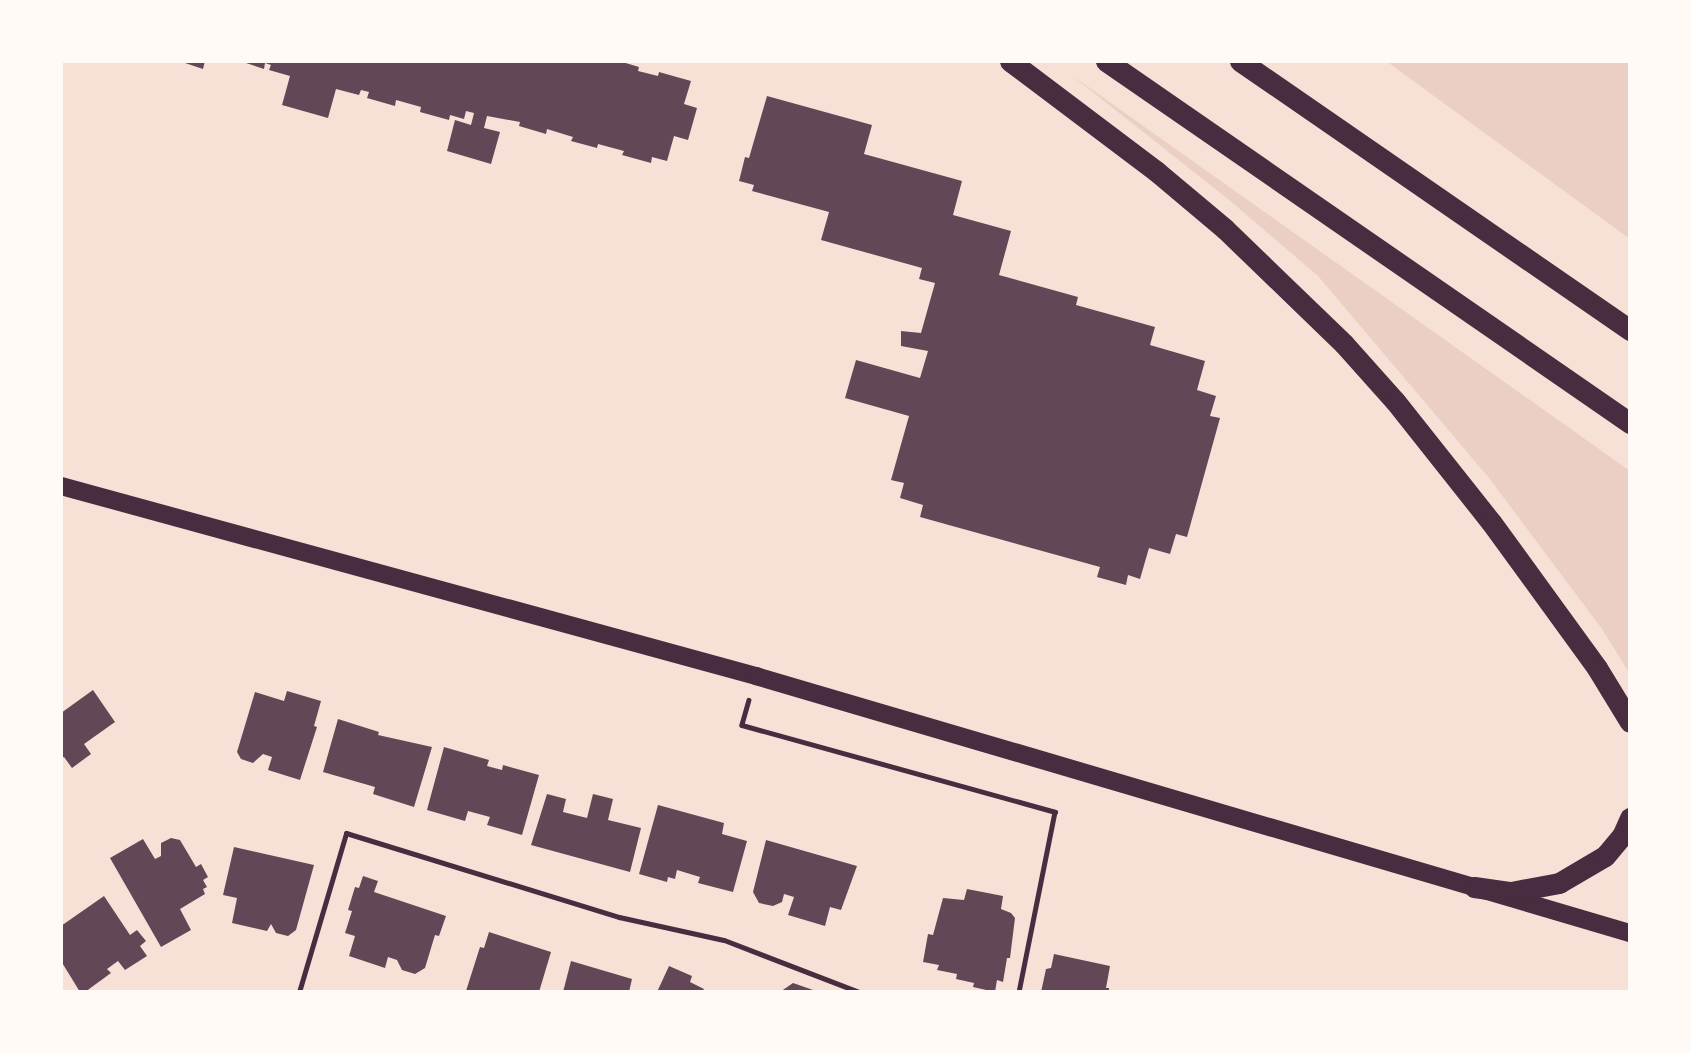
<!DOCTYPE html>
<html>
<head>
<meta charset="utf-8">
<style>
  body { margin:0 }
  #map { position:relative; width:1691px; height:1053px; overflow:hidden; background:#f7e1d7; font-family:Figtree,sans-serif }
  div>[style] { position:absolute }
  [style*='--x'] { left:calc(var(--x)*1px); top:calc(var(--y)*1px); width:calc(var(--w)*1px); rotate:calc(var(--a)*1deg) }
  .green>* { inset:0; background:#ebcfc5 }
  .building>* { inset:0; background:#644757 }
  .path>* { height:4.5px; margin:-2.25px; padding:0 2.25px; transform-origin:2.25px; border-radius:2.25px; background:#4a2c40 }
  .service>* { height:5px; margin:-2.5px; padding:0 2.5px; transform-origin:2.5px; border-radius:2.5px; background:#4a2c40 }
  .primary>* { height:18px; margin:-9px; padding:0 9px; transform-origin:9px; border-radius:9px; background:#4a2c40 }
  .motorway>* { height:21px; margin:-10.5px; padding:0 10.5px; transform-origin:10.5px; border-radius:10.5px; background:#4a2c40 }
  span { translate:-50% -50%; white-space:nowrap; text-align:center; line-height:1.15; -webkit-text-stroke:5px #fffaf5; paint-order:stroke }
  .frame { position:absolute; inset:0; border:63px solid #fffaf5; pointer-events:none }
</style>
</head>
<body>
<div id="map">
  <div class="green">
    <div style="clip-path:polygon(1386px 61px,1630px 61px,1630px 239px)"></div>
    <div style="clip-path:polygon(1070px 74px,1630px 471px,1630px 674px,1602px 629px,1489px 478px,1318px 276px,1229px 200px)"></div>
  </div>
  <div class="building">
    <div style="clip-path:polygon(179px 61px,205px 61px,203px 69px)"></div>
    <div style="clip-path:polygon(240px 61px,619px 61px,639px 67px,638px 71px,658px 76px,659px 72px,691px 81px,684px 104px,697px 108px,688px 140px,674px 136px,667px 161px,652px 157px,651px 163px,622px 155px,624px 151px,598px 144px,597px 148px,571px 141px,573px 137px,547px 129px,546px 134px,519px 126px,520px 122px,487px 116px,484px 128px,500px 132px,491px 164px,447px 151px,455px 120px,471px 125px,474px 113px,466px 111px,464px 119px,450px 115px,449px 120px,420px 112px,421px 107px,396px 100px,395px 106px,367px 98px,369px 92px,361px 90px,359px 95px,336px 89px,328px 118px,282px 105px,290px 76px,269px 70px,271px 65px,265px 63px,264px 69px)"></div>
    <div style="clip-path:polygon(767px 96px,872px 125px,864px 154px,962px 181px,953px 215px,1011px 231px,999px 275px,1078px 297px,1076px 305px,1155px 327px,1150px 345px,1205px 361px,1197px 390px,1216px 396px,1210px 416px,1220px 418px,1187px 537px,1176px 534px,1170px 554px,1149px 548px,1140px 579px,1128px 575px,1126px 585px,1097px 577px,1100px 567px,920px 517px,923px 505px,900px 498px,904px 483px,891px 480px,909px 416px,845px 398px,856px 360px,920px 378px,928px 351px,901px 346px,901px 331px,921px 333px,935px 283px,919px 279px,922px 268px,821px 240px,829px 212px,752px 191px,754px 185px,739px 181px,745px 157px,749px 158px)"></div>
    <div style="clip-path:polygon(93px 690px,115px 722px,84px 744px,91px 754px,72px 768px,64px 757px,61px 758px,61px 713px)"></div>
    <div style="clip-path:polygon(287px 691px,321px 701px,314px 726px,317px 727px,300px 780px,268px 770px,272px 757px,263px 754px,253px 763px,241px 759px,237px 752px,255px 692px,284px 701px)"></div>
    <div style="clip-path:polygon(338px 719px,379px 732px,378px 735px,432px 747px,414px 807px,373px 794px,375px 787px,323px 772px)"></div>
    <div style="clip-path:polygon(444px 747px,489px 760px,487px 766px,502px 770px,503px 765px,539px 775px,522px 835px,487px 825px,490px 817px,468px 811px,465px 821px,427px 810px)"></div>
    <div style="clip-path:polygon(547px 794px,566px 799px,563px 812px,587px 818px,593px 794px,613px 799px,608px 820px,641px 828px,630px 872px,531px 845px)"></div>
    <div style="clip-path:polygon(658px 805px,724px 823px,722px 834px,747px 841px,733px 892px,698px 883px,700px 877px,677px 870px,675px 879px,668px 877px,667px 882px,639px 874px)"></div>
    <div style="clip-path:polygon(171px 838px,180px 840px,196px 867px,201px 864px,208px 877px,203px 880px,207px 887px,203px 889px,205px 894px,180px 909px,191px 930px,161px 947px,110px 858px,143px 839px,155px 859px,161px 856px,161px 843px)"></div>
    <div style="clip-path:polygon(766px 840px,857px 866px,841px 910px,830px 907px,825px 926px,788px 915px,794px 897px,784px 894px,782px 902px,773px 906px,759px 903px,753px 892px)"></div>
    <div style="clip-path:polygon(234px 847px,314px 865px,296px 930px,288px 936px,276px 933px,271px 924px,267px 931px,232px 923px,237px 898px,223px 895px)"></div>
    <div style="clip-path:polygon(363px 876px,378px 881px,374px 892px,446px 916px,439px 936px,435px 935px,425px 968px,415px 974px,402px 970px,397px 960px,388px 957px,385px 968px,349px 956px,355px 936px,345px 933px,352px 911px,348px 910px,355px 887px,359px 888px)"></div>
    <div style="clip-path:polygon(967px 889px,1003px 896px,1001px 909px,1011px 913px,1015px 918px,1010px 958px,1007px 958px,1003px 982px,997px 980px,995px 992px,973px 987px,974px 983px,956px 979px,957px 974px,937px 970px,939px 965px,923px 962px,928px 934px,933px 935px,943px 898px,964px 900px)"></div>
    <div style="clip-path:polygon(104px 896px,130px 935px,137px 930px,146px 941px,140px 946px,147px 956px,125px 970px,118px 961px,107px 969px,111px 973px,85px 992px,80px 992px,61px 961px,61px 926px)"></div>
    <div style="clip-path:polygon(489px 932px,551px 952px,539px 992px,466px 991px,480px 947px,484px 948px)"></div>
    <div style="clip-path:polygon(1054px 954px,1110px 966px,1106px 988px,1109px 988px,1109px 992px,1041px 992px,1046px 969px,1051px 968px)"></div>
    <div style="clip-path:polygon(571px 961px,632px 979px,629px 992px,563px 992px)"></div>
    <div style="clip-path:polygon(669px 966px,692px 976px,690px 982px,704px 989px,702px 992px,657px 992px)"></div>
    <div style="clip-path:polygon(793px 983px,816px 991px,816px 992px,780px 992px)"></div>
  </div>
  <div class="path">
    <div style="--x:749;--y:700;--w:26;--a:106"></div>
    <div style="--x:742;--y:725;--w:325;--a:15.5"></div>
    <div style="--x:1055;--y:812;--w:184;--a:101.3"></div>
  </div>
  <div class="service">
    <div style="--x:299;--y:992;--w:166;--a:-73.5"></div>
    <div style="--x:346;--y:833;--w:286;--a:17.1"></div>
    <div style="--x:619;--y:917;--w:107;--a:12.4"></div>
    <div style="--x:724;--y:940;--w:145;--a:21.1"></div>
  </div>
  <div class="primary">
    <div style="--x:61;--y:486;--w:721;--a:15.29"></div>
    <div style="--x:756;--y:676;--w:911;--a:16.39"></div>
  </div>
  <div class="motorway">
    <div style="--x:1010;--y:61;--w:183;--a:37"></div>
    <div style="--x:1156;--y:171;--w:90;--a:40"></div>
    <div style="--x:1225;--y:229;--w:165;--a:44"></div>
    <div style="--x:1344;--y:344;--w:76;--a:48.2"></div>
    <div style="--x:1395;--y:401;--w:154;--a:51.6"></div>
    <div style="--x:1491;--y:522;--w:180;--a:54"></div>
    <div style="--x:1597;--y:668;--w:63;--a:58.6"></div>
    <div style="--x:1106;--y:61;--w:637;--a:34.64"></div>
    <div style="--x:1240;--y:61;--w:474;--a:34.6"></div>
    <div style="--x:1474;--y:887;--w:37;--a:8"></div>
    <div style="--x:1511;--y:892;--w:49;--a:-10.6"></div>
    <div style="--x:1559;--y:883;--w:53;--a:-30.4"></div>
    <div style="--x:1605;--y:856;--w:26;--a:-50"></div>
    <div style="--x:1622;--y:836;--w:20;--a:-66"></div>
  </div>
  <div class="frame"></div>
</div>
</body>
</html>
